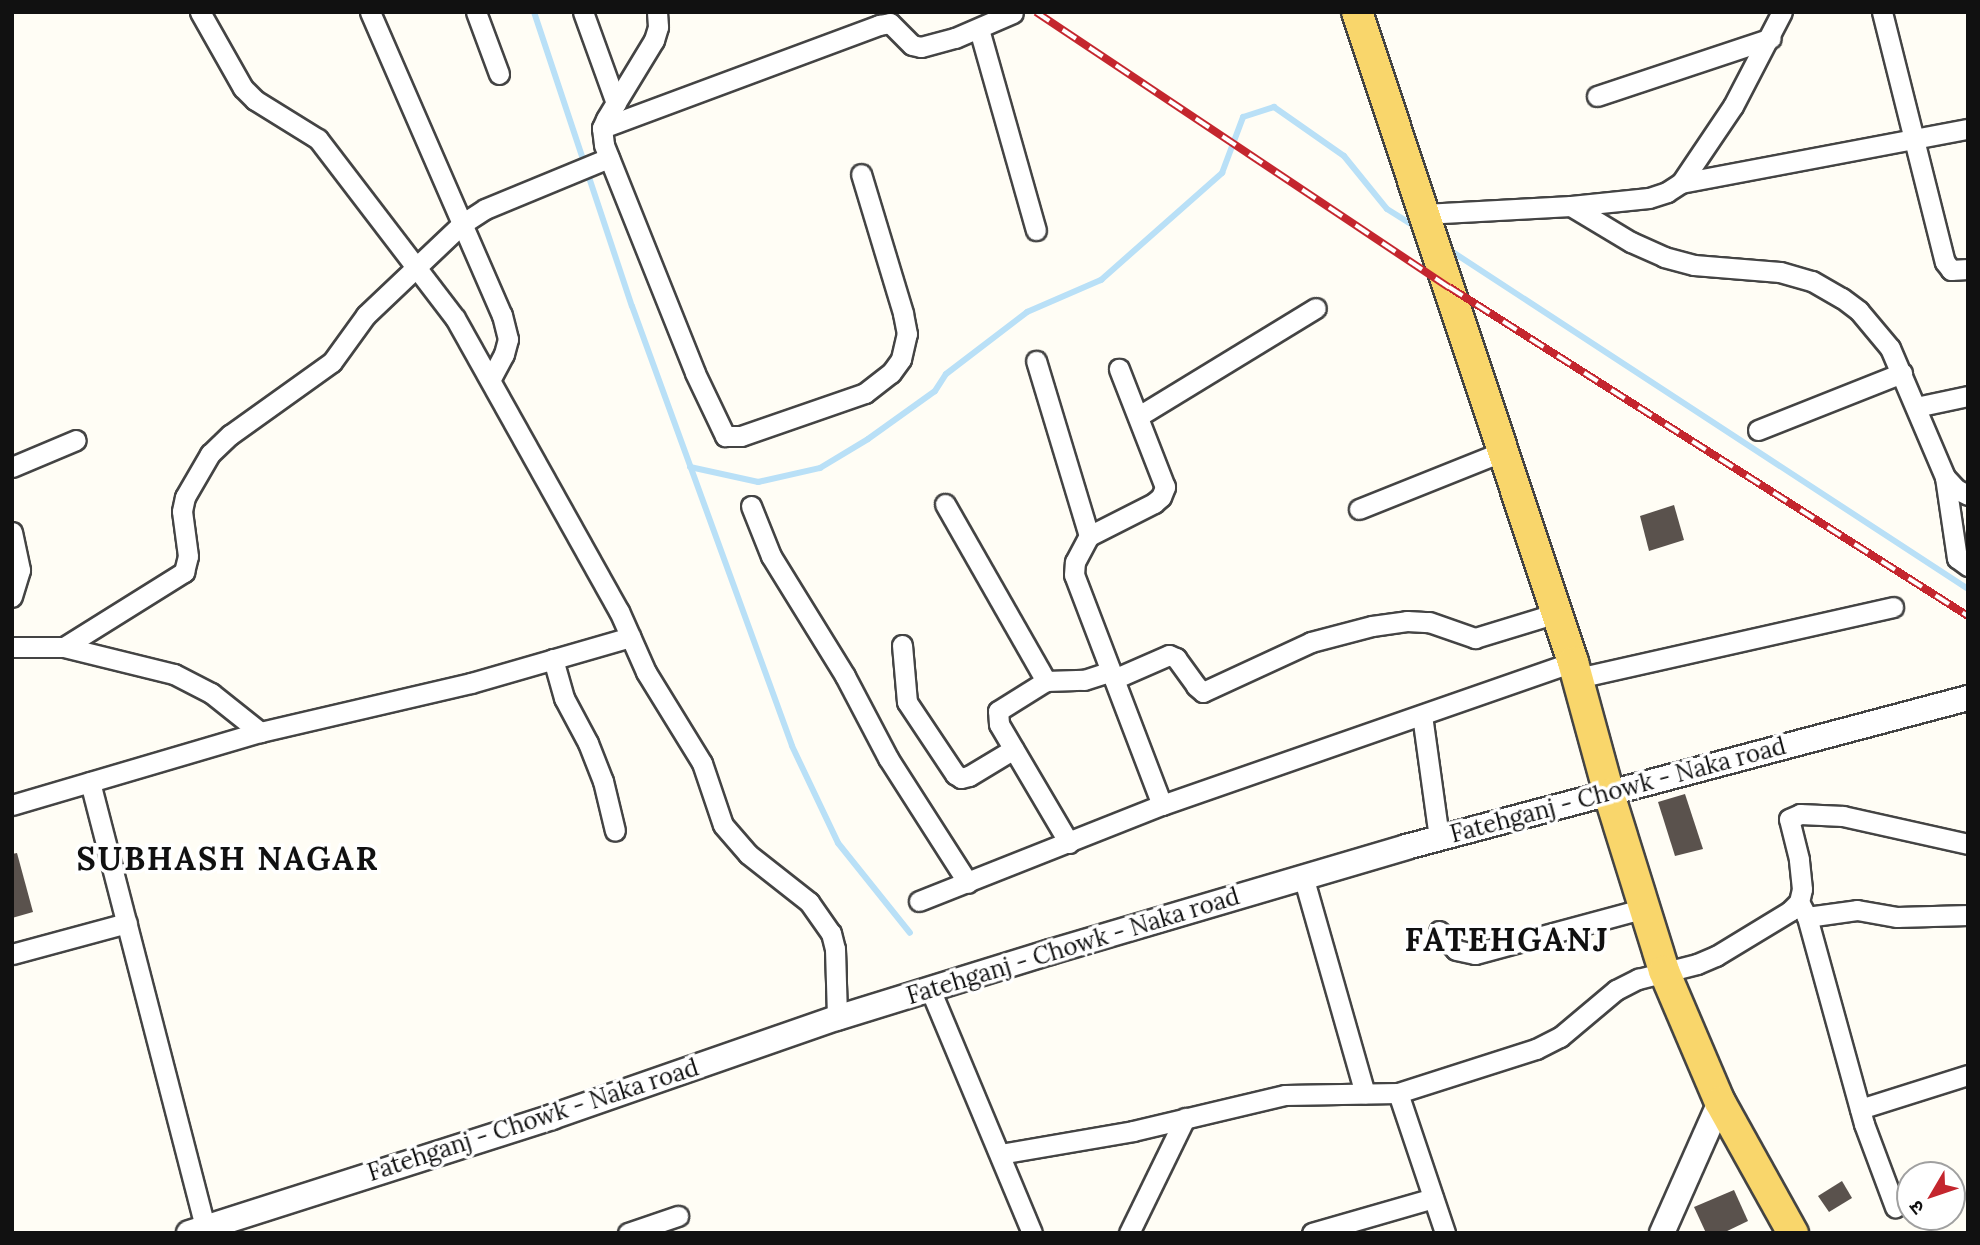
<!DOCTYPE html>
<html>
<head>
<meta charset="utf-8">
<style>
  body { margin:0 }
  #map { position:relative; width:1980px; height:1245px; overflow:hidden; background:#fffdf5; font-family:Lora,"Noto Sans Devanagari",serif }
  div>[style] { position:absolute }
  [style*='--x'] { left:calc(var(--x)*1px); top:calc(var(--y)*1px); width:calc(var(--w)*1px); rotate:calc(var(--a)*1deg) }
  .stream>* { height:6px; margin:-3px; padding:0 3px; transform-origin:3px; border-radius:3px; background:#b9e0f7 }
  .building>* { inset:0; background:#5a524d }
  .roads { filter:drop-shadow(2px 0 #444) drop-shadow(-2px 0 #444) drop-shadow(0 2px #444) drop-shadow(0 -2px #444) }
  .minor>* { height:19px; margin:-9.5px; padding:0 9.5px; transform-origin:9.5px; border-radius:9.5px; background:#fff }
  .tertiary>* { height:24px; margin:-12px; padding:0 12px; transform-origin:12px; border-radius:12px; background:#fff }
  .primary>* { height:30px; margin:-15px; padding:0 15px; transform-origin:15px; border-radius:15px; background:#f9d66b }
  .rail>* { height:8px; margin-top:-4px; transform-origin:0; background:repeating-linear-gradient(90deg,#fff 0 16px,#c4262e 0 32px); box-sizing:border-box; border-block:2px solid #c4262e }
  span { translate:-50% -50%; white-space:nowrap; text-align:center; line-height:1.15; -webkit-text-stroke:7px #fff; paint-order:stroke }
  .street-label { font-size:24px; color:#111 }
  .district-label { font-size:32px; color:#111; font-weight:700; letter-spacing:2px }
  .frame { position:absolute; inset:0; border:14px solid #111; pointer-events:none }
  .north { position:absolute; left:1896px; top:1161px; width:70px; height:70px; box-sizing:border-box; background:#fff; border:2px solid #a0a0a0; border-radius:50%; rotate:231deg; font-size:19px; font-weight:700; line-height:28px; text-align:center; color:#111 }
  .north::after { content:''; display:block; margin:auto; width:24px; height:32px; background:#c4262e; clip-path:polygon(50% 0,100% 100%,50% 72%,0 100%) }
</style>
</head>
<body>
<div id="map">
  <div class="stream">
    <div style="--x:534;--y:12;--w:310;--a:71.6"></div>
    <div style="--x:632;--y:306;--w:468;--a:70"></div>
    <div style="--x:792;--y:746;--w:107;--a:64.6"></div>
    <div style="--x:838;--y:843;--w:115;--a:51.3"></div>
    <div style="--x:1445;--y:247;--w:625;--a:33.18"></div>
    <div style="--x:690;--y:467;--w:70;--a:12.4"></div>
    <div style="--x:758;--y:482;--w:64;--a:-12.7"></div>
    <div style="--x:820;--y:468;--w:56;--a:-31.1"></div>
    <div style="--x:868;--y:439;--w:82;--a:-35.6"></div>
    <div style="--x:935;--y:391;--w:20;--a:-57"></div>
    <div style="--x:946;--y:374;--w:102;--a:-37.4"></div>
    <div style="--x:1027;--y:312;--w:81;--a:-23.4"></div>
    <div style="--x:1101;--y:280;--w:162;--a:-41.5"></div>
    <div style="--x:1222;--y:173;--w:60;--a:-69.4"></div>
    <div style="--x:1243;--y:117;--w:33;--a:-18"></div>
    <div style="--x:1274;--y:107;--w:85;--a:35"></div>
    <div style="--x:1344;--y:156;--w:68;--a:50.9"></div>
    <div style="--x:1387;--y:209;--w:38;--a:32"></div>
  </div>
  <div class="building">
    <div style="clip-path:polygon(1674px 505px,1684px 540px,1649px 551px,1640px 516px)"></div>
    <div style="clip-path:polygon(1685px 794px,1703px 849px,1675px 856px,1658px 802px)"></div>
    <div style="clip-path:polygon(17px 853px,33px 912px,12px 918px,12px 854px)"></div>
    <div style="clip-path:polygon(1842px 1181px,1852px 1198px,1829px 1212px,1818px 1196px)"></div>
    <div style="clip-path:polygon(1734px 1190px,1748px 1221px,1723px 1233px,1706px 1233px,1694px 1207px)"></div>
  </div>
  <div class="roads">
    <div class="minor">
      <div style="--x:200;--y:12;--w:87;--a:60.5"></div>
      <div style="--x:243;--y:88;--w:17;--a:45"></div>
      <div style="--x:255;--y:100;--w:74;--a:31.8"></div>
      <div style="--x:318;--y:139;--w:225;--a:52.6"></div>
      <div style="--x:455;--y:318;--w:336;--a:60.8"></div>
      <div style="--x:619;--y:611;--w:67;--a:66.1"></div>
      <div style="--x:646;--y:672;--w:107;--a:58.4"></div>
      <div style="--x:702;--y:763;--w:65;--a:71.3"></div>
      <div style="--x:723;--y:825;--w:38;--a:49"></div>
      <div style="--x:748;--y:854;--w:78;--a:38.2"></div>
      <div style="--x:809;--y:902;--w:38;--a:55"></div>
      <div style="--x:831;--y:933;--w:16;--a:76"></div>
      <div style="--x:835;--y:949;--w:69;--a:88.3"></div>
      <div style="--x:370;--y:12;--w:331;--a:66.5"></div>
      <div style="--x:502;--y:315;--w:25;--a:76"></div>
      <div style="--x:508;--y:339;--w:16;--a:105"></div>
      <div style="--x:504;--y:354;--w:27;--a:118"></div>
      <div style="--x:476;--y:12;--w:66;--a:69.6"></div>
      <div style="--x:583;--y:12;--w:97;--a:70.1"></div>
      <div style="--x:657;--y:12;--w:15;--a:86"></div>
      <div style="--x:658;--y:27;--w:14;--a:107"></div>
      <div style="--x:654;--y:40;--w:92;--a:121.3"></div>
      <div style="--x:606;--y:119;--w:10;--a:114"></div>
      <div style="--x:602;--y:128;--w:17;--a:83"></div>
      <div style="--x:604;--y:145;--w:245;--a:68.2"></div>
      <div style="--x:695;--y:373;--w:70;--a:64.5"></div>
      <div style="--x:725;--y:436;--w:16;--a:0"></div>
      <div style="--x:741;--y:436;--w:131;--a:-19.1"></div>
      <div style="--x:865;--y:393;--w:33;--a:-38"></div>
      <div style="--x:891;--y:373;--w:17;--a:-54"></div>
      <div style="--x:901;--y:359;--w:26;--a:-77"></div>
      <div style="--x:907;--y:334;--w:21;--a:-101"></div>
      <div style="--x:903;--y:313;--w:145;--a:-106.8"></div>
      <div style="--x:1882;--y:12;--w:258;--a:75.9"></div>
      <div style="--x:1945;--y:262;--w:10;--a:53"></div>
      <div style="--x:1951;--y:270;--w:17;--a:-3"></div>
      <div style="--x:979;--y:29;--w:209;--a:74.2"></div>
      <div style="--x:1597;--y:96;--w:183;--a:-18.4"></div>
      <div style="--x:602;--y:128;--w:296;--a:-20.4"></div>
      <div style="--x:879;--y:25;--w:11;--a:-10"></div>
      <div style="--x:890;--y:23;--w:31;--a:45"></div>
      <div style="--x:912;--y:45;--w:9;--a:13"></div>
      <div style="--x:921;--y:47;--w:35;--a:-15"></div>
      <div style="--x:955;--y:38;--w:63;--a:-23.3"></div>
      <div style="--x:1681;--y:183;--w:292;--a:-10.7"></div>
      <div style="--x:1571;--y:206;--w:70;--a:31"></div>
      <div style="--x:1631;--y:242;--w:36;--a:24"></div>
      <div style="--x:1664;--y:257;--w:31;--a:15"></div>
      <div style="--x:1694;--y:265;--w:86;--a:4.7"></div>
      <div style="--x:1780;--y:272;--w:33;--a:16"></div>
      <div style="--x:1812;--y:281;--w:34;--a:30"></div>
      <div style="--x:1842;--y:298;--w:21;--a:37"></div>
      <div style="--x:1859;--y:311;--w:48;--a:50"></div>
      <div style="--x:1890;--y:348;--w:140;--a:66.9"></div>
      <div style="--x:1945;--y:477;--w:16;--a:47"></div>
      <div style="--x:1956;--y:489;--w:13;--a:27"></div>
      <div style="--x:1424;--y:214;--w:147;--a:-3.1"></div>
      <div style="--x:1571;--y:206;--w:78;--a:-5.9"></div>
      <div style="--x:1649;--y:198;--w:19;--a:-18"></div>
      <div style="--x:1667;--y:192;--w:17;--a:-33"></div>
      <div style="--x:1681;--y:183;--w:93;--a:-56"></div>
      <div style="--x:1733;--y:106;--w:106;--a:-62.5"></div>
      <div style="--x:1916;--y:407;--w:53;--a:-11.9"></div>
      <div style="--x:1139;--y:416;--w:207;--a:-31.4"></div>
      <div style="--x:1758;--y:430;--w:155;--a:-21.6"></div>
      <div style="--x:12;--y:467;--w:69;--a:-22.9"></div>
      <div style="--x:1945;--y:477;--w:82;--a:81.6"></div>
      <div style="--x:1957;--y:558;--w:14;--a:36"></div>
      <div style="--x:945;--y:504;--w:204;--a:60.3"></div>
      <div style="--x:751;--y:506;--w:54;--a:68.2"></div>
      <div style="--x:771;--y:556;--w:141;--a:58.3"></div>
      <div style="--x:845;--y:676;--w:93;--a:62.3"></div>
      <div style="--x:888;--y:758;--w:148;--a:57.4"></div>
      <div style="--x:1359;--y:509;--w:156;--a:-21.8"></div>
      <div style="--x:12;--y:532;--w:39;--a:78"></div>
      <div style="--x:20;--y:570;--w:28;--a:107"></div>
      <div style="--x:1089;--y:536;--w:73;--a:-26.9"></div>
      <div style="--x:1154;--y:503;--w:9;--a:-41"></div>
      <div style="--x:1161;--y:497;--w:11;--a:-68"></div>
      <div style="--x:1165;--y:487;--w:127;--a:-111.3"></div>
      <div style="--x:902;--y:645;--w:57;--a:85"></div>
      <div style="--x:907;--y:702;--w:87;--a:56.3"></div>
      <div style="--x:955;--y:774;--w:7;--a:34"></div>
      <div style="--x:961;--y:778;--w:8;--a:-14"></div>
      <div style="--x:969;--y:776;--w:52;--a:-31"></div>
      <div style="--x:12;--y:647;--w:52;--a:0"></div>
      <div style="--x:64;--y:647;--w:113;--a:13.8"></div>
      <div style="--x:174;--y:674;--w:42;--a:27.2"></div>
      <div style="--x:211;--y:693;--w:63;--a:38.5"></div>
      <div style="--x:64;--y:647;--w:142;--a:-32"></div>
      <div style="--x:184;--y:572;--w:16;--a:-76"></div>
      <div style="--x:188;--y:556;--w:45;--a:-97.6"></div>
      <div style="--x:182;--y:511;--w:14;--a:-78"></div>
      <div style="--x:185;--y:497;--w:50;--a:-59.8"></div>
      <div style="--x:210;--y:454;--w:28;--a:-44"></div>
      <div style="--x:230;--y:435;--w:125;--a:-35.6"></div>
      <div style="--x:332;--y:362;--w:58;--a:-54.1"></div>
      <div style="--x:366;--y:315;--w:132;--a:-43.5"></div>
      <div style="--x:462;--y:224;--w:27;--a:-33"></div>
      <div style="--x:485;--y:209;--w:134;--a:-22.4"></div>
      <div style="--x:553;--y:659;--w:41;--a:74.2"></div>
      <div style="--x:564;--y:698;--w:51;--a:61.9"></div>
      <div style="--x:588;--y:743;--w:41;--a:68.5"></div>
      <div style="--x:603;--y:781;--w:51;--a:76.5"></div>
      <div style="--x:1578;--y:678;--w:323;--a:-12.7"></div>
      <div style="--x:1114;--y:679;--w:60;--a:-23.6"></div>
      <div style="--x:1169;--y:655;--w:8;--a:23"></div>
      <div style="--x:1176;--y:658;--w:34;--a:54"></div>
      <div style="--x:1196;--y:686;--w:9;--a:41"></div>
      <div style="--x:1203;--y:692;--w:119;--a:-24.8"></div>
      <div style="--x:1311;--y:642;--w:63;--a:-14.7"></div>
      <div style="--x:1372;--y:626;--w:35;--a:-8"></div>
      <div style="--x:1407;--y:621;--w:22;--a:3"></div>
      <div style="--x:1429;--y:622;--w:49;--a:19.2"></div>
      <div style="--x:1475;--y:638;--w:86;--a:-17"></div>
      <div style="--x:1422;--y:715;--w:124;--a:82.1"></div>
      <div style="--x:90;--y:782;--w:460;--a:75.5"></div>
      <div style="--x:12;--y:805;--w:259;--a:-16.4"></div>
      <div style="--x:260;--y:732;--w:217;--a:-13.1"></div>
      <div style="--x:471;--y:683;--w:166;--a:-16.1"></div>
      <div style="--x:1162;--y:805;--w:435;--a:-19.2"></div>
      <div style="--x:1069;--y:843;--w:138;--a:-120.5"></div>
      <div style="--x:999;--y:724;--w:13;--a:-94"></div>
      <div style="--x:998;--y:711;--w:57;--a:-32"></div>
      <div style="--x:1046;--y:681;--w:38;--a:-2"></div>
      <div style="--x:1084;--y:680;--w:28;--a:-18"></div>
      <div style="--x:1303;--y:876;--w:226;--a:74.1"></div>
      <div style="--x:919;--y:901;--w:261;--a:-21.6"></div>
      <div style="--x:1162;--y:805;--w:246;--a:-110.9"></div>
      <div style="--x:1074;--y:575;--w:13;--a:-86"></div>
      <div style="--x:1075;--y:562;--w:30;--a:-62"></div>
      <div style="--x:1089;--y:536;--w:183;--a:-106.8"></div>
      <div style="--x:1799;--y:902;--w:17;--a:62"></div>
      <div style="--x:1807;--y:917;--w:215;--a:74.6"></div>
      <div style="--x:1864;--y:1124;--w:89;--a:69.5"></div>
      <div style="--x:1807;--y:917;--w:50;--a:-8"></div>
      <div style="--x:1857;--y:910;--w:41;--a:9.9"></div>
      <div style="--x:1897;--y:917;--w:71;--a:-1.6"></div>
      <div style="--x:1439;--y:931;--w:25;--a:48"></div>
      <div style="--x:1456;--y:950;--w:19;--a:12"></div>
      <div style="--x:1475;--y:954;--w:176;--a:-15.1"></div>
      <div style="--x:12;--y:954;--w:119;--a:-15.1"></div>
      <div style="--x:930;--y:989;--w:264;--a:67.3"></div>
      <div style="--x:1398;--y:1093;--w:148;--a:71.4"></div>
      <div style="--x:1860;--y:1109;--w:113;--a:-17.5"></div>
      <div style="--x:1000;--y:1154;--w:135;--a:-9.8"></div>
      <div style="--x:1133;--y:1131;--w:156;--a:-13.3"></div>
      <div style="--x:1285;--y:1095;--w:113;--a:-1"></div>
      <div style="--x:1398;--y:1093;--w:145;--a:-17.7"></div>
      <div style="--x:1536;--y:1049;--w:27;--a:-27"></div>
      <div style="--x:1560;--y:1037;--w:73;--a:-40"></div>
      <div style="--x:1616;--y:990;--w:25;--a:-27"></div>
      <div style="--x:1638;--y:979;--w:61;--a:-14.3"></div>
      <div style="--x:1697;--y:964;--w:21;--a:-23"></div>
      <div style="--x:1716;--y:956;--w:87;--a:-31.3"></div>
      <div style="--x:1790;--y:911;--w:13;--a:-45"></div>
      <div style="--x:1799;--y:902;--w:13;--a:-77"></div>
      <div style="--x:1802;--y:889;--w:30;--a:-96"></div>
      <div style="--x:1799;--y:859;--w:41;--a:-104"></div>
      <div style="--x:1789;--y:819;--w:12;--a:-24"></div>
      <div style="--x:1800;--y:814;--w:43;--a:2.7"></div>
      <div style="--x:1843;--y:816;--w:128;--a:12.6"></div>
      <div style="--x:628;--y:1233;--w:53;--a:-18.8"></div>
      <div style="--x:1129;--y:1233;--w:128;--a:-64"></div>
      <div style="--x:1312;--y:1233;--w:126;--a:-16.1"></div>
    </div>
    <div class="tertiary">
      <div style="--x:189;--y:1233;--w:381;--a:-17.7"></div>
      <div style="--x:552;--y:1117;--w:302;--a:-19.2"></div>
      <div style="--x:837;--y:1018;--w:223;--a:-17.2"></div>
      <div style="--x:1050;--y:952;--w:371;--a:-16.4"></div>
      <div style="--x:1406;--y:847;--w:581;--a:-14.85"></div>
      <div style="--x:1662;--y:1233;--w:143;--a:-66.1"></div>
    </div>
    <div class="primary">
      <div style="--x:1357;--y:12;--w:685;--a:71.62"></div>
      <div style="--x:1573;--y:662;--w:137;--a:74.7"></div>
      <div style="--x:1609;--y:794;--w:185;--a:72.7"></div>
      <div style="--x:1664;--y:971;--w:142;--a:66.9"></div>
      <div style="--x:1720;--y:1102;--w:150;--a:60.9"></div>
    </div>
  </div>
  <div class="rail">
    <div style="--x:1036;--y:12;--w:496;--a:33.7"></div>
    <div style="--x:1449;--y:287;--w:614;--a:32.37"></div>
  </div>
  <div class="street-label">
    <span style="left:1618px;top:790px;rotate:-15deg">Fatehganj - Chowk - Naka road</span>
    <span style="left:1073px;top:946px;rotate:-17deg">Fatehganj - Chowk - Naka road</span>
    <span style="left:533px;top:1120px;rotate:-18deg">Fatehganj - Chowk - Naka road</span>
  </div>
  <div class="district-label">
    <span style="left:228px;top:859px">SUBHASH NAGAR</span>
    <span style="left:1507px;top:940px">FATEHGANJ</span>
  </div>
  <div class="frame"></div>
  <div class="north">उ</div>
</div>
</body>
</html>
